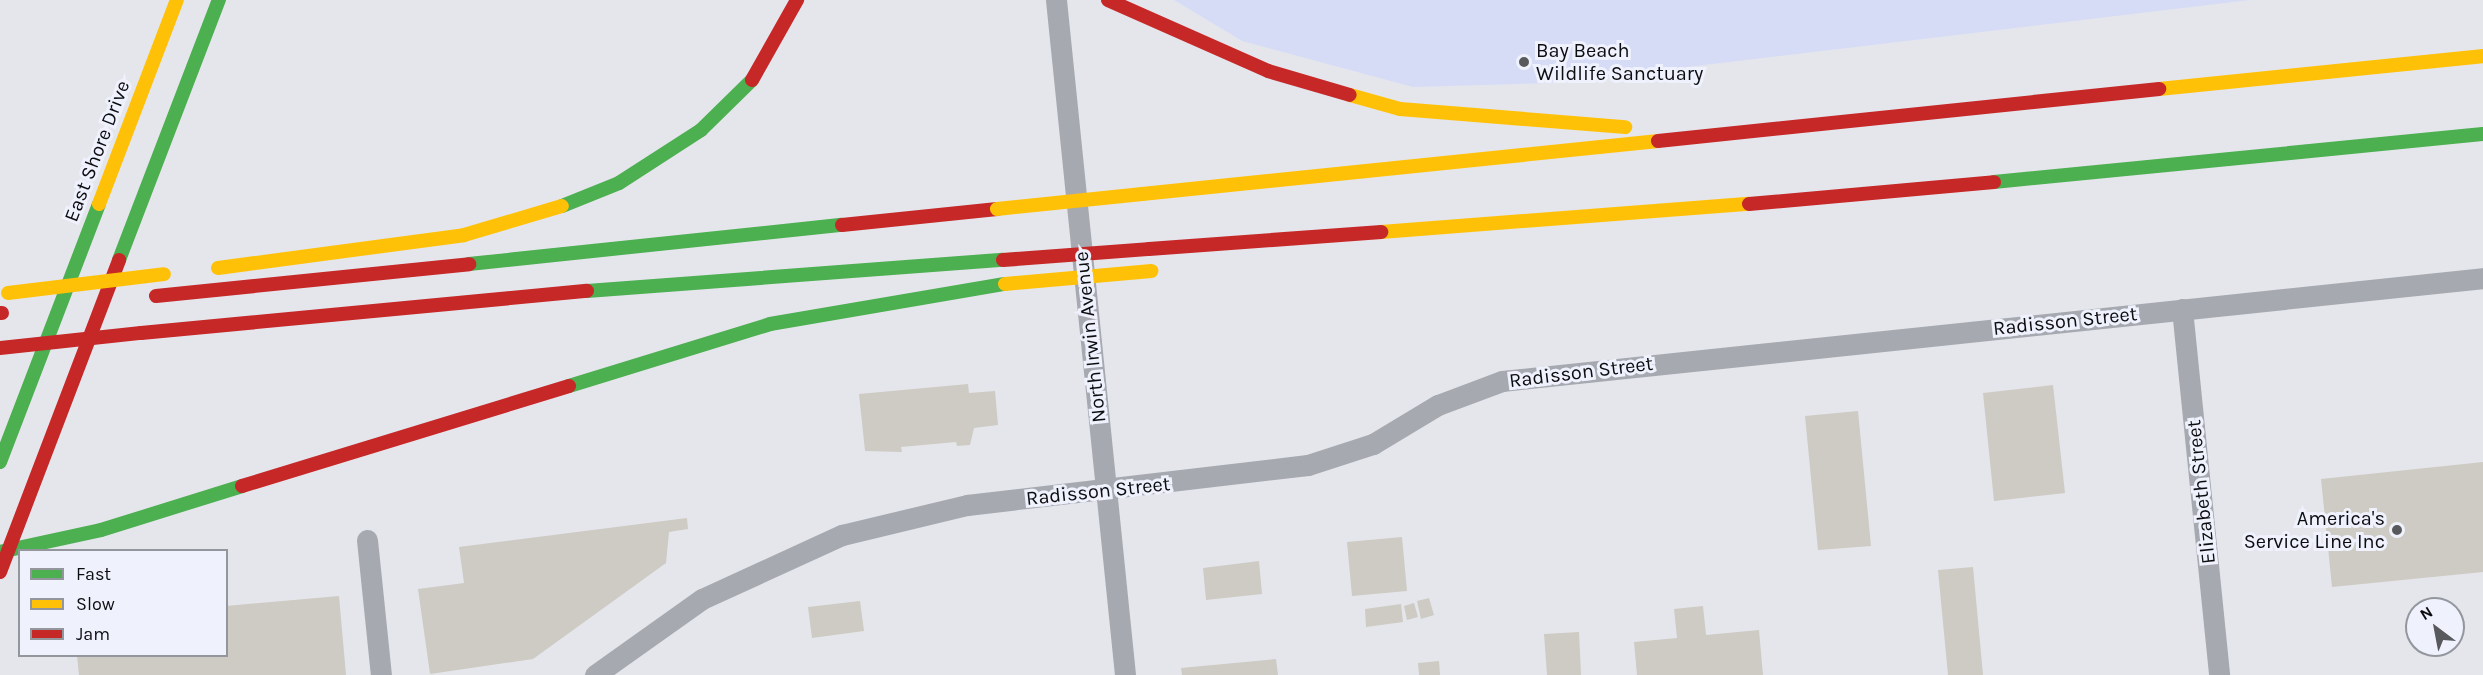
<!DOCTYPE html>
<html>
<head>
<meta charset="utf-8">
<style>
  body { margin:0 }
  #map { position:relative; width:2483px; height:675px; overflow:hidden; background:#e5e6ec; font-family:Karla,sans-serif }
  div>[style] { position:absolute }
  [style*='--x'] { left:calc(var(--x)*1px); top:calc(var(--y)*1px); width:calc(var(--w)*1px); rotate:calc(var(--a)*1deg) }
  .green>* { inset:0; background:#d6dcf6 }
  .building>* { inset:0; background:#cdcbc3 }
  .street>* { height:21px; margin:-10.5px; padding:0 10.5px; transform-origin:10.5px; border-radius:10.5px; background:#a6a9b0 }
  .fast>* { height:14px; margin:-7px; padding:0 7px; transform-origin:7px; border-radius:7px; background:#4caf50 }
  .slow>* { height:14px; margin:-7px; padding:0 7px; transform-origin:7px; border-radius:7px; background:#ffc107 }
  .jam>* { height:14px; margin:-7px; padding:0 7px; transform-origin:7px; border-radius:7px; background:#c62828 }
  .slow-bridge>* { height:14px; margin:-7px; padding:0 7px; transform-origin:7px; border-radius:7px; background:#ffc107 }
  .jam-bridge>* { height:14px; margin:-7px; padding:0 7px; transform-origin:7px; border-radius:7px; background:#c62828 }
  .dots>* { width:16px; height:16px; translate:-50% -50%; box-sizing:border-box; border:3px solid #eff2fd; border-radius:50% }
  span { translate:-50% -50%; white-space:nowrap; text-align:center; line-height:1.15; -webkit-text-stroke:6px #eff2fd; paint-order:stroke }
  .poi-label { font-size:20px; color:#0c0d10 }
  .left { translate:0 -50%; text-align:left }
  .right { translate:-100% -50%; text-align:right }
  .street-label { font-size:20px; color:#0c0d10 }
  .legend { position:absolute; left:18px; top:549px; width:210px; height:108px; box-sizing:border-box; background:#eff2fd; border:2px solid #94969e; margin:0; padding:8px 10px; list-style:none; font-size:18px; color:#0c0d10 }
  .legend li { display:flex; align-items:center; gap:12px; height:30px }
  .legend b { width:30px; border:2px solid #94969e }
  .north { position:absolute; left:2405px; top:597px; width:60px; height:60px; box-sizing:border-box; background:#eff2fd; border:2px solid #94969e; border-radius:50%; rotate:328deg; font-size:16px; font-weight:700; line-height:24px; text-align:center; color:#0c0d10 }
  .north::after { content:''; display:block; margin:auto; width:21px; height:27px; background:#58595d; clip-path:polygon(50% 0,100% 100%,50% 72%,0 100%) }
</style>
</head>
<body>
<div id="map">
  <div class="green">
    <div style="clip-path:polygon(1174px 0,2250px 0,1552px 83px,1413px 87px,1242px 41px)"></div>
  </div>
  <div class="building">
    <div style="clip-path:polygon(968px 384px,969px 393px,995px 391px,998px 425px,974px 428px,970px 445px,957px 446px,956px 442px,901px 447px,902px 452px,865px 451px,859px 394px)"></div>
    <div style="clip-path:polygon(2053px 385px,2065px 493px,1994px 501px,1983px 393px)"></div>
    <div style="clip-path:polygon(1858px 411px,1871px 546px,1818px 550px,1805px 416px)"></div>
    <div style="clip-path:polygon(2483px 462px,2483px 572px,2332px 587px,2321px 479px)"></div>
    <div style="clip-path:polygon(687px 518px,688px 529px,669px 532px,666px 563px,533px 659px,430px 674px,418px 589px,464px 583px,459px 547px)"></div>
    <div style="clip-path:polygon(1402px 537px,1407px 591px,1352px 596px,1347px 542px)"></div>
    <div style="clip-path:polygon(1259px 561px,1262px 594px,1206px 600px,1203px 568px)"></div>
    <div style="clip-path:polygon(1973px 567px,1983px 675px,1948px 675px,1938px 570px)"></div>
    <div style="clip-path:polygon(339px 596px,346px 675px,79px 675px,77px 656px,226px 656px,226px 606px)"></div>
    <div style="clip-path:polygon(1429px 598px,1434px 615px,1421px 619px,1417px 601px)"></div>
    <div style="clip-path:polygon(860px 601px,864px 631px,812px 638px,808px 607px)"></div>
    <div style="clip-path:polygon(1414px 603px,1418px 617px,1407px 620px,1404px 606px)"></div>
    <div style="clip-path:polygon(1401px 604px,1403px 622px,1366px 627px,1365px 609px)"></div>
    <div style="clip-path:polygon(1703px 606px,1706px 635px,1759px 630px,1763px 675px,1637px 675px,1634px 642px,1677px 638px,1674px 609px)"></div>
    <div style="clip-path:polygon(1579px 632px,1581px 675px,1547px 675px,1544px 634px)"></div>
    <div style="clip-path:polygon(1276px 659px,1278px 675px,1182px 675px,1181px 668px)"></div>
    <div style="clip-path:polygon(1439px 661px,1440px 675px,1419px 675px,1418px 663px)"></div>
  </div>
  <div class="street">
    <div style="--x:1056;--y:0;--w:679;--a:84.16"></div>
    <div style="--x:2182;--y:309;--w:368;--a:84.2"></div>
    <div style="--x:367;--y:540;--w:136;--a:84.1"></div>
    <div style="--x:595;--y:675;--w:131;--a:-35.4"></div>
    <div style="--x:702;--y:599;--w:154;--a:-24.6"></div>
    <div style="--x:842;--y:535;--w:129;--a:-13.5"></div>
    <div style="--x:967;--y:505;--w:343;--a:-6.7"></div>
    <div style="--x:1308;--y:465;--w:68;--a:-17.9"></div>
    <div style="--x:1373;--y:444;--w:76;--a:-31"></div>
    <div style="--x:1438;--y:405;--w:68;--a:-20.6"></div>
    <div style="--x:1502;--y:381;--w:986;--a:-5.99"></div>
  </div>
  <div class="fast">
    <div style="--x:1994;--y:182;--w:491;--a:-5.6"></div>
    <div style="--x:562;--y:206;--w:61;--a:-22"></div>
    <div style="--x:619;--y:183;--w:98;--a:-32.9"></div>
    <div style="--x:701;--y:130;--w:71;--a:-44.4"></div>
    <div style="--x:119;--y:260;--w:279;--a:-69"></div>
    <div style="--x:469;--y:264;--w:375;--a:-6"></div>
    <div style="--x:587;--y:291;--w:417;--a:-4.3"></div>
    <div style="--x:569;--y:386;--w:210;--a:-17.1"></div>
    <div style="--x:770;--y:324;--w:238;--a:-9.7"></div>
    <div style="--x:0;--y:462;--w:276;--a:-69"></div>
    <div style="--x:0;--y:552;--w:103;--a:-12.3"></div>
    <div style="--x:101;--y:530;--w:148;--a:-17.3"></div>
  </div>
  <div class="slow">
    <div style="--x:2159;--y:89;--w:326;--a:-5.8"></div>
    <div style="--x:1350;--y:95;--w:52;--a:15.6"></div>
    <div style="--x:1400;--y:109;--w:226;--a:4.6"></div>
    <div style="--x:1142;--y:194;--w:519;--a:-5.86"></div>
    <div style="--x:99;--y:204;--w:218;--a:-69.1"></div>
    <div style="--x:1381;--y:232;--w:369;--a:-4.4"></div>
    <div style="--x:218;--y:268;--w:248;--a:-7.6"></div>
    <div style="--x:464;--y:235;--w:102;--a:-16.5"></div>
  </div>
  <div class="jam">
    <div style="--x:1108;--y:0;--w:175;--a:23.9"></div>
    <div style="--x:1268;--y:71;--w:85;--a:16.3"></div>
    <div style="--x:752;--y:80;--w:92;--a:-60.6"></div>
    <div style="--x:1658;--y:141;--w:504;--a:-5.93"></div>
    <div style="--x:1749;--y:204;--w:246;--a:-5.1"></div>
    <div style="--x:842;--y:225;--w:156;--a:-5.9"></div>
    <div style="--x:1149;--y:249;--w:233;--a:-4.2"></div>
    <div style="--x:156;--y:296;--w:315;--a:-5.8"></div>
    <div style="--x:0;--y:313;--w:2;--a:0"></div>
    <div style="--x:141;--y:333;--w:448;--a:-5.4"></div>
    <div style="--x:242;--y:486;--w:342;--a:-17"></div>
    <div style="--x:0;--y:572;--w:334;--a:-69.1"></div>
  </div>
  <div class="slow-bridge">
    <div style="--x:997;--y:209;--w:146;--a:-5.9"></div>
    <div style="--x:1005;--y:284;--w:147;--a:-5.1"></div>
    <div style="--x:8;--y:293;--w:157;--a:-6.9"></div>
  </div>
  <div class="jam-bridge">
    <div style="--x:1003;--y:260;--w:145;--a:-4.3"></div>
    <div style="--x:0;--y:348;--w:142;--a:-6.1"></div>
  </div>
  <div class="dots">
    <div style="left:1524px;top:62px;background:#58595d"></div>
    <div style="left:2397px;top:530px;background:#58595d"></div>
  </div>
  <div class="poi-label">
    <span class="left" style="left:1536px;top:62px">Bay Beach<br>Wildlife Sanctuary</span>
    <span class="right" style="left:2385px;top:530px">America's<br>Service Line Inc</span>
  </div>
  <div class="street-label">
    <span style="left:97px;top:151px;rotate:-69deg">East Shore Drive</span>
    <span style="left:2065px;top:321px;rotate:-6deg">Radisson Street</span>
    <span style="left:1090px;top:337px;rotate:-96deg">North Irwin Avenue</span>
    <span style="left:1581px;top:372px;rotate:-7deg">Radisson Street</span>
    <span style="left:1098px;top:491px;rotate:-6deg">Radisson Street</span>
    <span style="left:2201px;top:492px;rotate:-96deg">Elizabeth Street</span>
  </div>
  <ul class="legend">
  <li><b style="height:8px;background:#4caf50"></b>Fast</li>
  <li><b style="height:8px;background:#ffc107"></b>Slow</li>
  <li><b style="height:8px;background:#c62828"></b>Jam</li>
  </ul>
  <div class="north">N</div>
</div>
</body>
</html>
